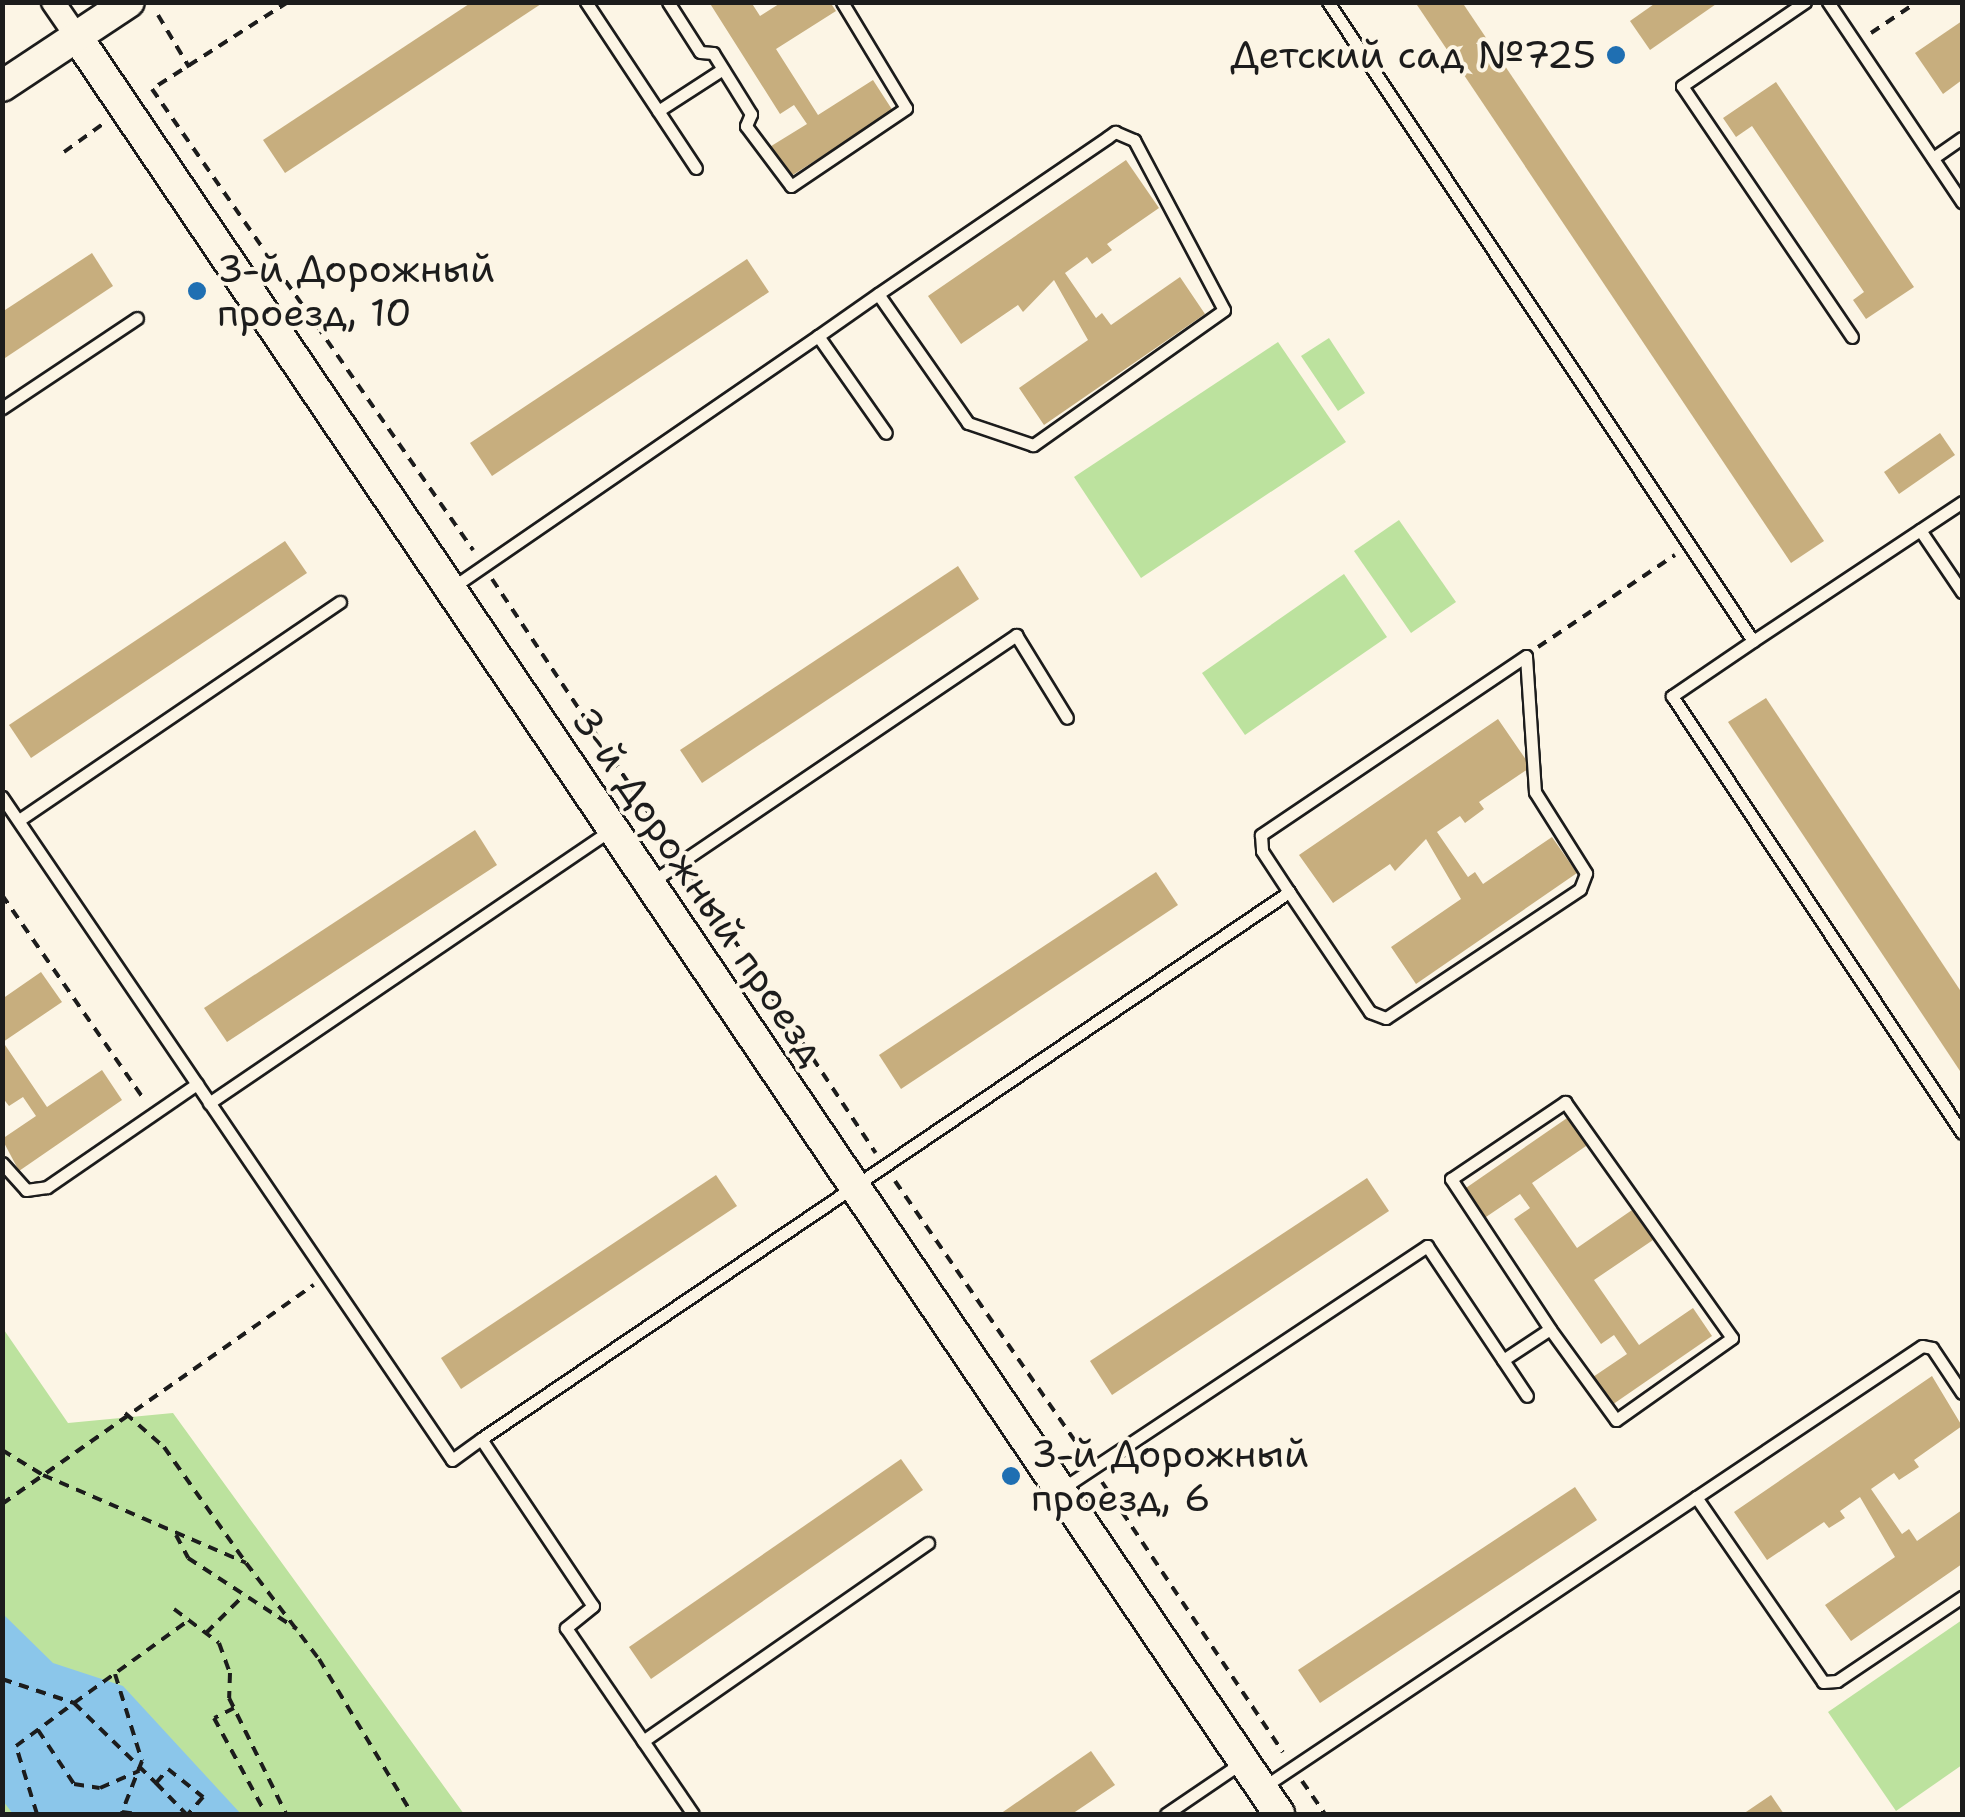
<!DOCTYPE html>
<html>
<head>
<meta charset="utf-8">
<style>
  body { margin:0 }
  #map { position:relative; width:1965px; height:1817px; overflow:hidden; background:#fcf5e5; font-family:"Shantell Sans",sans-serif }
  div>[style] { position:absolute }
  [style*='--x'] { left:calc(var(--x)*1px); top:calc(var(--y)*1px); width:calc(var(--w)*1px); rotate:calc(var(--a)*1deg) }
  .green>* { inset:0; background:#bce29e }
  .water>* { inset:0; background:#8bc6ea }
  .building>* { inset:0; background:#c7ae7e }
  .path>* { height:4px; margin-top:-2px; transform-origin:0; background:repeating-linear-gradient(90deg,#1c1c1c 0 10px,transparent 0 18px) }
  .roads { filter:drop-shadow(2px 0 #1c1c1c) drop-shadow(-2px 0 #1c1c1c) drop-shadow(0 2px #1c1c1c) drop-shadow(0 -2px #1c1c1c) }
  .lane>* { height:11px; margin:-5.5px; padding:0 5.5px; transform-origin:5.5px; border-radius:5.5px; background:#fcf5e5 }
  .street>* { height:22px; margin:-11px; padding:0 11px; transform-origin:11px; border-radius:11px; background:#fcf5e5 }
  .secondary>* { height:30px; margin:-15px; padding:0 15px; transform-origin:15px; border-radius:15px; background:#fcf5e5 }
  .dots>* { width:28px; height:28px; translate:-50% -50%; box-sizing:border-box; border:5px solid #fcf5e5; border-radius:50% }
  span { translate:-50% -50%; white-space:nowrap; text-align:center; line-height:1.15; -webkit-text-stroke:8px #fcf5e5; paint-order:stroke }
  .poi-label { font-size:38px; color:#1c1c1c }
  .right { translate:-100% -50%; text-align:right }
  .left { translate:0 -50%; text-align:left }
  .street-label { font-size:38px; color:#1c1c1c }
  .frame { position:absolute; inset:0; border:5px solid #1c1c1c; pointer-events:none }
</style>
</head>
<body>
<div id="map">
  <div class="green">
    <div style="clip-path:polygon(1329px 338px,1365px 393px,1338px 411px,1301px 356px)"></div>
    <div style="clip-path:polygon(1278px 342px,1346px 442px,1141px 578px,1074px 477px)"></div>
    <div style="clip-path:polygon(1399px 520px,1456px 602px,1411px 633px,1354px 551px)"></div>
    <div style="clip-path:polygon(1344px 574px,1387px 637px,1245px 735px,1202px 673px)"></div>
    <div style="clip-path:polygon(2px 1327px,68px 1423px,173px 1413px,464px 1814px,3px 1814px)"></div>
    <div style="clip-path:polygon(1962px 1620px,1962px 1765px,1896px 1811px,1828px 1712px)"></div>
  </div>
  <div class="water">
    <div style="clip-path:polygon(3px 1614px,53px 1663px,123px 1686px,241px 1814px,13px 1814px,3px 1801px)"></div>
  </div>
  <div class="building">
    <div style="clip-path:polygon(472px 2px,544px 2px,285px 173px,263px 140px)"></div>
    <div style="clip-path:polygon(709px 2px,751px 2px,760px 16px,782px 2px,830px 2px,836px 11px,776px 49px,818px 115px,873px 80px,893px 111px,788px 178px,768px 148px,807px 124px,794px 105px,780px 114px)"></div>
    <div style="clip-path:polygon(1415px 2px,1462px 2px,1824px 541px,1791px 563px)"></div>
    <div style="clip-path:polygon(1657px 2px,1719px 2px,1650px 50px,1630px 21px)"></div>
    <div style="clip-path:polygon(1962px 21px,1962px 80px,1943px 94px,1915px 53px)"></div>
    <div style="clip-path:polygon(1776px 82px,1914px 287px,1866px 319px,1853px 300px,1864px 292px,1752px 126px,1736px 137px,1723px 118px)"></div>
    <div style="clip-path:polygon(1126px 160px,1159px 208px,1107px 244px,1112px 250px,1092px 264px,1087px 257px,1065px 273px,1096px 318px,1102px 313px,1111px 325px,1180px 277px,1205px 314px,1044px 425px,1019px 388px,1088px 340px,1054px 280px,1023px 312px,1018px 305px,961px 344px,928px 296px)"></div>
    <div style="clip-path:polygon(92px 253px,113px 286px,2px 360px,2px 312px)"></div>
    <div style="clip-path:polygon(747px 259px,769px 292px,492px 476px,470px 443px)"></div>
    <div style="clip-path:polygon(1940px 433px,1955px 455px,1899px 494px,1884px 472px)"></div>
    <div style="clip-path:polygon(285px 541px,307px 573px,31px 758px,9px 725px)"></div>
    <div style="clip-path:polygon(958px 566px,979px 599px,702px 783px,680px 750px)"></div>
    <div style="clip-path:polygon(1766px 698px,1962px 993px,1962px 1074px,1728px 722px)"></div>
    <div style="clip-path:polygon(1498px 719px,1531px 767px,1479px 802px,1484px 809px,1465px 823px,1460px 816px,1437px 832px,1468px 877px,1475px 872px,1483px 884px,1552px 837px,1577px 873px,1416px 984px,1391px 947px,1461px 899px,1426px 839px,1395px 871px,1390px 864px,1333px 903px,1299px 855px)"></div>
    <div style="clip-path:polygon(475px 830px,497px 865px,227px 1042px,204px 1008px)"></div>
    <div style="clip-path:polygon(1156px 872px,1178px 905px,901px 1089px,879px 1055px)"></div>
    <div style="clip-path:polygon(41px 972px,62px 1002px,3px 1042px,47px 1107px,102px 1070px,122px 1100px,19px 1171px,2px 1139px,36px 1116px,23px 1097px,9px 1106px,2px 1097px,2px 999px)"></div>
    <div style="clip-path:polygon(1570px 1116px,1589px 1144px,1532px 1183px,1577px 1248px,1632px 1210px,1653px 1240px,1594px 1280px,1639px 1345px,1693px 1308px,1712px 1336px,1609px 1407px,1590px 1379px,1627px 1354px,1614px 1335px,1601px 1344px,1514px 1219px,1530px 1208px,1520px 1194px,1483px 1219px,1463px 1190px)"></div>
    <div style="clip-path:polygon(716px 1175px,737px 1206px,461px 1389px,441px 1358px)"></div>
    <div style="clip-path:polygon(1367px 1178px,1389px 1211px,1112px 1395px,1090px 1361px)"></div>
    <div style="clip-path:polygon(1932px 1376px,1962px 1426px,1914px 1460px,1919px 1467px,1899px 1480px,1894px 1473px,1871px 1489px,1902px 1534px,1909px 1529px,1917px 1541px,1962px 1510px,1962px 1564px,1851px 1641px,1825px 1605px,1895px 1557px,1860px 1497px,1840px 1511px,1845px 1518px,1829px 1528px,1824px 1522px,1767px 1560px,1734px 1512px)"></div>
    <div style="clip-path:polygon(901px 1459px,923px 1490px,651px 1679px,629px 1647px)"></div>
    <div style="clip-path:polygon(1575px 1487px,1597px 1520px,1320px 1703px,1298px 1670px)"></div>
    <div style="clip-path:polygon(1091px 1751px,1115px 1785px,1072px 1814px,1000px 1814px)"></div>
    <div style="clip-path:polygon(1771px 1795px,1784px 1814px,1743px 1814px)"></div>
  </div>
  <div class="path">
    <div style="--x:288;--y:2;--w:161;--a:147.4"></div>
    <div style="--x:152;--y:89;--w:562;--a:55.15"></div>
    <div style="--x:158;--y:15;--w:61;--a:59.2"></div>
    <div style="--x:1871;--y:33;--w:55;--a:-34"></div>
    <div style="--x:64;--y:152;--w:48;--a:-35.7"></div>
    <div style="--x:492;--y:579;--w:325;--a:56.2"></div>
    <div style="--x:1538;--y:647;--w:165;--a:-33.9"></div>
    <div style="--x:693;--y:878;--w:330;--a:56.4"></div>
    <div style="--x:2;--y:895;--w:247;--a:55.2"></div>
    <div style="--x:895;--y:1181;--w:331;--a:55.3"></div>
    <div style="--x:125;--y:1413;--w:52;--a:41.1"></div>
    <div style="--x:164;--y:1447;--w:138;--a:54.7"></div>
    <div style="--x:2;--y:1450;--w:48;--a:31.4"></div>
    <div style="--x:43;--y:1475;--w:221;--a:23.4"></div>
    <div style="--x:246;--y:1563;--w:121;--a:52.8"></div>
    <div style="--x:319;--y:1659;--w:181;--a:59"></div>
    <div style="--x:1102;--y:1482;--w:325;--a:56.2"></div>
    <div style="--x:2;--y:1504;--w:381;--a:-35.1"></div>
    <div style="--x:176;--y:1535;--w:26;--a:62"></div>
    <div style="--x:188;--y:1558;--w:130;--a:33.1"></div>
    <div style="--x:174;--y:1609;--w:56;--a:37.1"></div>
    <div style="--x:219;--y:1643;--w:32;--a:70"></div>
    <div style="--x:230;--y:1673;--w:25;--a:92"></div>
    <div style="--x:229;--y:1698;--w:129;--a:63.8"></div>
    <div style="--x:206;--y:1633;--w:54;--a:-45"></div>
    <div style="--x:115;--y:1674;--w:91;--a:72.8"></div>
    <div style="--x:142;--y:1761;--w:55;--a:111.4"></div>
    <div style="--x:122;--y:1812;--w:15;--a:8"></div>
    <div style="--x:2;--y:1679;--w:76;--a:18.4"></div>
    <div style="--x:74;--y:1703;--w:142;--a:-35.8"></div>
    <div style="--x:234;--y:1708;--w:22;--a:153"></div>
    <div style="--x:214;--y:1718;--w:109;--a:61.6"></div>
    <div style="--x:38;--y:1730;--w:65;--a:56.3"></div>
    <div style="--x:74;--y:1784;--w:26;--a:9"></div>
    <div style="--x:100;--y:1788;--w:43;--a:-23.6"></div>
    <div style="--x:1302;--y:1781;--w:40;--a:55.1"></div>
    <div style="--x:156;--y:1783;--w:43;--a:45.9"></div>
    <div style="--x:37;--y:1814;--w:71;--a:-107.2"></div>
    <div style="--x:16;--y:1746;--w:72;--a:-36.6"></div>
    <div style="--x:74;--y:1703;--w:115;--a:44.3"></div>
    <div style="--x:156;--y:1783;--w:18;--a:-49"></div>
    <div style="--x:168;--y:1769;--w:45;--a:38.7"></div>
    <div style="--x:203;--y:1797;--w:23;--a:131"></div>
  </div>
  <div class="roads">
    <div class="lane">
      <div style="--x:586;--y:2;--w:199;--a:56.5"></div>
      <div style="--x:668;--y:2;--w:59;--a:57.4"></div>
      <div style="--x:700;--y:52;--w:13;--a:4"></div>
      <div style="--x:713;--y:53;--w:72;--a:58.1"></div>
      <div style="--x:751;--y:114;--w:13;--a:113"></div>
      <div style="--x:746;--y:126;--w:75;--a:53.1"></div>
      <div style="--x:791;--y:186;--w:139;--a:-34.1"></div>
      <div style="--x:906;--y:108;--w:124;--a:-121.1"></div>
      <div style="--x:1328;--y:2;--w:767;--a:56.37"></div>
      <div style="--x:1753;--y:641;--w:98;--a:145.8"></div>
      <div style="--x:1672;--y:696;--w:524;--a:56.43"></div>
      <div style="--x:1805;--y:2;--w:149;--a:145.7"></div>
      <div style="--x:1682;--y:86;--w:303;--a:55.9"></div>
      <div style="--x:1828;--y:2;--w:241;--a:56.2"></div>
      <div style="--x:658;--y:111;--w:77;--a:-32.9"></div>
      <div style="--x:1933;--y:158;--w:35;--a:-35"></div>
      <div style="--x:818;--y:336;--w:73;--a:-35"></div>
      <div style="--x:878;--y:294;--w:278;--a:-34.3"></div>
      <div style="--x:1108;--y:137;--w:9;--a:-36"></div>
      <div style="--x:1115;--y:132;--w:21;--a:23"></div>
      <div style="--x:1134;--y:140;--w:192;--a:62.1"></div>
      <div style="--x:1224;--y:310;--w:234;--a:144.7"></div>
      <div style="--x:1033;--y:445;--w:69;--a:-161.3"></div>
      <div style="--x:968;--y:423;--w:157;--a:-124.9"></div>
      <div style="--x:2;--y:408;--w:162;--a:-33.7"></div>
      <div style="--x:1920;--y:530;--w:75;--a:55.9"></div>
      <div style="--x:453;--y:587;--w:443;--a:-34.5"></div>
      <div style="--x:818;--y:336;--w:118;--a:55"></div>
      <div style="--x:1753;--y:641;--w:251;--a:-33.6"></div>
      <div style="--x:2;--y:797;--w:801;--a:55.83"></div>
      <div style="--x:452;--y:1460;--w:36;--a:-36"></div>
      <div style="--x:481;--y:1439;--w:201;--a:56.2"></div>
      <div style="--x:593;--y:1606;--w:35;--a:141"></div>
      <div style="--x:566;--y:1628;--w:225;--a:55.7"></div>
      <div style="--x:19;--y:820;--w:388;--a:-34.2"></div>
      <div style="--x:653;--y:881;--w:439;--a:-34.1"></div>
      <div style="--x:1016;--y:635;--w:97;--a:58.4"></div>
      <div style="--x:209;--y:1103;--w:486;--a:-34.2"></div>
      <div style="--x:2;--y:1163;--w:36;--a:48"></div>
      <div style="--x:26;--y:1190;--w:21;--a:-8"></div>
      <div style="--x:47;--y:1187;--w:182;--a:-34.5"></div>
      <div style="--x:1503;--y:1360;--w:56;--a:-33.4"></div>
      <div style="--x:1550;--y:1329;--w:180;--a:-123.4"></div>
      <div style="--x:1451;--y:1179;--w:138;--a:-34"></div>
      <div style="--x:1565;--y:1102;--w:289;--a:54.7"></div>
      <div style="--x:1732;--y:1338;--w:142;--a:144.7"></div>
      <div style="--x:1616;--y:1420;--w:112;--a:-126"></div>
      <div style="--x:481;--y:1439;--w:976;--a:-34.1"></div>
      <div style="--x:1289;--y:892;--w:145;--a:56"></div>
      <div style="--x:1370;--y:1012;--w:17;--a:21"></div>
      <div style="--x:1386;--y:1018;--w:233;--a:-33.6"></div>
      <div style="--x:1580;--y:889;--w:17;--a:-69"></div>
      <div style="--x:1586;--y:873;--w:96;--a:-122.2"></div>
      <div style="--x:1535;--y:792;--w:136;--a:-93.8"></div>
      <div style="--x:1526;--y:656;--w:320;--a:146"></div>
      <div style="--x:1261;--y:835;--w:16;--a:86"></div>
      <div style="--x:1262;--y:851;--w:49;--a:56.6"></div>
      <div style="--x:1060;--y:1490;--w:441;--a:-33.6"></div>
      <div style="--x:1427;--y:1246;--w:180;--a:56.3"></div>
      <div style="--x:1696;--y:1497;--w:224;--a:55.5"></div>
      <div style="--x:1823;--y:1682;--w:14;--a:-4"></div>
      <div style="--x:1837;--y:1681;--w:151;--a:-33.9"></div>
      <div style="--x:643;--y:1741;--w:347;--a:-34.8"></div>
      <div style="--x:1262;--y:1788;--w:794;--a:-33.81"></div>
      <div style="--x:1922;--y:1346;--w:10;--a:11"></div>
      <div style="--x:1932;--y:1348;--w:54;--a:56.3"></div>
      <div style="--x:1166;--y:1814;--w:91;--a:-34.2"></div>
    </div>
    <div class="street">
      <div style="--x:53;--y:2;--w:42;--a:55.6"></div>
    </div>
    <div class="secondary">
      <div style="--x:77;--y:37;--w:2145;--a:55.92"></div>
      <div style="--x:2;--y:86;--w:152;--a:-33.5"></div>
    </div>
  </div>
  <div class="dots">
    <div style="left:1616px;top:55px;background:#1f6fb2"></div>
    <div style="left:197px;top:291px;background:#1f6fb2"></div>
    <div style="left:1011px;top:1476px;background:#1f6fb2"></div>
  </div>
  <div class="poi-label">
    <span class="right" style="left:1596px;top:55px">Детский сад №725</span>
    <span class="left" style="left:217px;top:291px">3-й Дорожный<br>проезд, 10</span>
    <span class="left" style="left:1031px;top:1476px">3-й Дорожный<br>проезд, 6</span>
  </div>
  <div class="street-label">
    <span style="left:699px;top:886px;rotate:56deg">3-й Дорожный проезд</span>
  </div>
  <div class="frame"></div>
</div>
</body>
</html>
